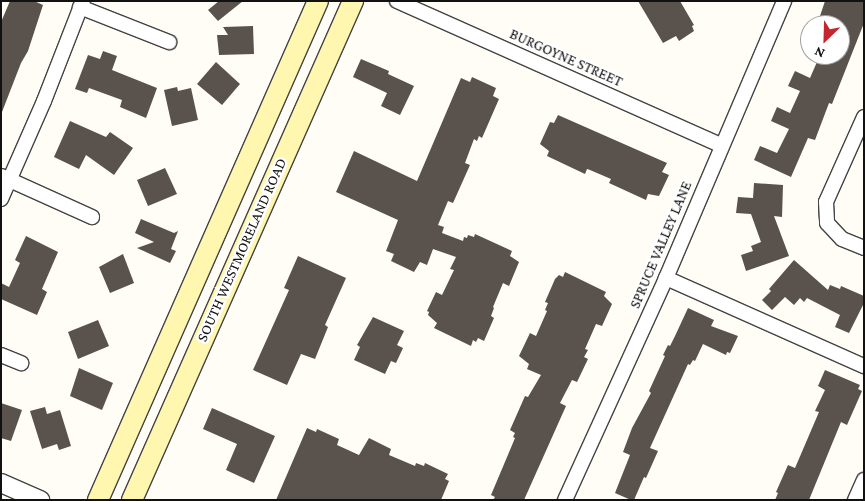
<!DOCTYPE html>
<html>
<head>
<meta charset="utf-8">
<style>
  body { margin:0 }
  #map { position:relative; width:865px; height:501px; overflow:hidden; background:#fffdf5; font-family:"Crimson Pro",serif }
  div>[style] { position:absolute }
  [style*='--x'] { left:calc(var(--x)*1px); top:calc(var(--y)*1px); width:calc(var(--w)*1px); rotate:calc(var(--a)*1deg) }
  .building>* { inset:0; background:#5a524d }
  .roads { filter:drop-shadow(1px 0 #444) drop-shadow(-1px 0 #444) drop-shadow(0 1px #444) drop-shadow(0 -1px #444) }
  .minor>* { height:14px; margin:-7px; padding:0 7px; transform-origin:7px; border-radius:7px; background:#fff }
  .tertiary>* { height:18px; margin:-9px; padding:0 9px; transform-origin:9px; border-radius:9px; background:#fff }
  .secondary>* { height:20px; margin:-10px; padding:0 10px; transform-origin:10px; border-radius:10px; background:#fff6b0 }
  span { translate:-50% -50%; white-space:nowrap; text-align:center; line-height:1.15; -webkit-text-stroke:5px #fff; paint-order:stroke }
  .street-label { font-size:15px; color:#111 }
  .frame { position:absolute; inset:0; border:2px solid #111; pointer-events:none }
  .north { position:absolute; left:800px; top:15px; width:50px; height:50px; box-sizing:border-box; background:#fff; border:1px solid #a0a0a0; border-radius:50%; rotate:204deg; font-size:14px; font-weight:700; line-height:20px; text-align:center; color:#111 }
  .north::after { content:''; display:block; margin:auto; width:18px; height:22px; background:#c4262e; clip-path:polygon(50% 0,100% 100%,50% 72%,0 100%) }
</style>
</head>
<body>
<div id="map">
  <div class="building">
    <div style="clip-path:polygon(10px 1px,34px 1px,43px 5px,28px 51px,21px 63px,2px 112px,1px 22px)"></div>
    <div style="clip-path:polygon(219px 1px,243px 1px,218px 21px,208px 10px)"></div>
    <div style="clip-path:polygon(638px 1px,680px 1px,694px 25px,692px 26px,694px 31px,679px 41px,676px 36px,663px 43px)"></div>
    <div style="clip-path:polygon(825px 1px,864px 1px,864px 23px,832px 104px,829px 103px,815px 140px,808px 138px,791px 177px,754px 160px,760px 146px,777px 153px,789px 129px,771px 121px,777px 107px,790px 113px,800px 91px,788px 86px,795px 71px,810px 78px,820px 55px,840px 55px,840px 25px,817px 25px)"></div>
    <div style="clip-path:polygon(253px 26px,254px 54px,219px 55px,217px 35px,228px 35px,223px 27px)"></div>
    <div style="clip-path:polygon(103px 51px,117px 56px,112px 70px,157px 88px,146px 118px,120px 107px,122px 100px,89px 88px,87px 93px,75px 89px,88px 55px,100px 59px)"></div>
    <div style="clip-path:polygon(361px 59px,389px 71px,388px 74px,414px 86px,400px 115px,381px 106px,387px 93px,353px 77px)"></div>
    <div style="clip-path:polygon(216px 62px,240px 84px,222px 105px,197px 84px)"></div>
    <div style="clip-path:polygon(472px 77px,496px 88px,493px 96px,499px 99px,482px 138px,479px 136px,477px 141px,474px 139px,465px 163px,470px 165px,453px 203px,448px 201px,438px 225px,444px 227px,442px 233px,463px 241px,464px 237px,467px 238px,468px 235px,474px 237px,475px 234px,512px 251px,510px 256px,519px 262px,509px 286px,503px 283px,493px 307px,494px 308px,491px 316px,494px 318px,484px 341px,478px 338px,476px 342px,473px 340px,471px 346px,434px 328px,437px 323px,428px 315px,429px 312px,427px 311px,436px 292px,442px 295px,454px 270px,450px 269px,456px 257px,433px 249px,427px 265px,420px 262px,414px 272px,391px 261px,394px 254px,386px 251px,398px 220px,336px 192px,354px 151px,417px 181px,461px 78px,470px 82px)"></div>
    <div style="clip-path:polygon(177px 87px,178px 91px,191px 88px,198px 120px,172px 126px,164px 90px)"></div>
    <div style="clip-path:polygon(558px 115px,667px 163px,662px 172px,669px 175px,659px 196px,648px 194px,646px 200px,609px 183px,611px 179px,590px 170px,587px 169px,585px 174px,547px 156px,549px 151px,540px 144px,550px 122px,554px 123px)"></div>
    <div style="clip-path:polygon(70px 121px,106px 137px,110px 132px,133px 148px,114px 175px,86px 155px,79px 169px,54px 157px)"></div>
    <div style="clip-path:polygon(165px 168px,177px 194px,148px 206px,137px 180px)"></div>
    <div style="clip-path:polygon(754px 183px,783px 185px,782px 217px,774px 216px,789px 256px,746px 271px,741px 255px,753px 251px,751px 246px,761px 242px,751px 214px,736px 213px,738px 197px,753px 198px)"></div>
    <div style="clip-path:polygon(141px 219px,174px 233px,178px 231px,171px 249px,176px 251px,170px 263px,137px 248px,154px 242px,135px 233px)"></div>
    <div style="clip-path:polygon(26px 236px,58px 252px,42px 289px,47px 292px,37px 315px,1px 299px,1px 283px,9px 287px,20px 263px,15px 260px)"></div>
    <div style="clip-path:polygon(123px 254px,134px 283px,110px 293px,99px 267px)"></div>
    <div style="clip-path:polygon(298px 256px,346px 278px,325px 325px,328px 327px,315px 359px,301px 354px,287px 385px,253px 370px,289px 290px,284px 288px)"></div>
    <div style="clip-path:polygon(794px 260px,828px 290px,830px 285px,840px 289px,841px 286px,864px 296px,864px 303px,849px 333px,835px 327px,840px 315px,807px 298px,804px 302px,800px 298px,794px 305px,785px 297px,772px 310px,762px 300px,771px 291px,769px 289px)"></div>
    <div style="clip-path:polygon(565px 272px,606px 292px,604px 296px,612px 304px,602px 326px,596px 324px,585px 349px,588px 350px,584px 357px,588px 359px,577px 382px,572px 380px,560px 403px,566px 406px,524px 500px,493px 500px,495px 497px,491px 495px,515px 438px,513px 437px,515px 433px,510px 430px,525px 396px,528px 397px,541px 375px,527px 369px,529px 364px,519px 356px,530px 333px,536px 336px,547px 311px,545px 310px,548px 303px,545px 302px,555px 279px,559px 275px,563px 277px)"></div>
    <div style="clip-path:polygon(688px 308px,714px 320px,711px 326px,738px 336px,730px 353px,727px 352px,726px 355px,703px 344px,695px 361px,693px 360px,690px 365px,688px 364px,650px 448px,658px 451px,646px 478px,644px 477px,634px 500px,631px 500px,615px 493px,630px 455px,623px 452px,632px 428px,651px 393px,649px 391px,665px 356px,663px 355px,668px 345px,670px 346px,675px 336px)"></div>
    <div style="clip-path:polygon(373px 317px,404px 331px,397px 345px,403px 348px,396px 363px,391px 361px,385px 374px,354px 360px,360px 347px,357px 345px)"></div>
    <div style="clip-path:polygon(98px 320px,109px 346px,78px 359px,68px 332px)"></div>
    <div style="clip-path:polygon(79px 368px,113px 383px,102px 410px,70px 396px)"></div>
    <div style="clip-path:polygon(825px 370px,860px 385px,858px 389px,862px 391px,847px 425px,841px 422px,809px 500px,775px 500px,778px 493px,776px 492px,788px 465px,795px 468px,819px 412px,815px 411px,825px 390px,818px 386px)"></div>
    <div style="clip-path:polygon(1px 403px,22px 410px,11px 441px,1px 438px)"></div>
    <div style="clip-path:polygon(45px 407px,47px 414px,60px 410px,71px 446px,59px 450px,57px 444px,42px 449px,30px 411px)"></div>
    <div style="clip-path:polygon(212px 408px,275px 436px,254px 483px,226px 470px,237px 444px,203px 429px)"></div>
    <div style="clip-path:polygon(307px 428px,316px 432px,317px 429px,339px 439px,337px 445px,359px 455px,369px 438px,391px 449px,389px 455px,415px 466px,416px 463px,424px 466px,425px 463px,448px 474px,445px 479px,449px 481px,441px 500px,276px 500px)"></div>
  </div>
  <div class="roads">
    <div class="minor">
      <div style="--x:397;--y:1;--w:355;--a:24"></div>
      <div style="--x:80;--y:7;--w:96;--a:21.5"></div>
      <div style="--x:864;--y:117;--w:93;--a:114.1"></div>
      <div style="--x:826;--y:202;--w:21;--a:87"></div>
      <div style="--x:827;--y:223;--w:22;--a:47"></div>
      <div style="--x:842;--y:239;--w:24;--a:22"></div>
      <div style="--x:1;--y:176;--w:100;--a:24.3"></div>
      <div style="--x:1;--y:199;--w:107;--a:-66.3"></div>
      <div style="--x:44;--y:101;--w:107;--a:-68.7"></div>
      <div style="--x:666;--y:278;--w:217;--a:24"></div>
      <div style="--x:1;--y:355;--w:22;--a:22"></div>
      <div style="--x:565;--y:500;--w:244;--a:-65.5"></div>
      <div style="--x:666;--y:278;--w:301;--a:-66.9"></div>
      <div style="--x:855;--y:500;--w:22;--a:-66"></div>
    </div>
    <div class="tertiary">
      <div style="--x:1;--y:483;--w:43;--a:23.6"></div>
    </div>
    <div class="secondary">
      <div style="--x:98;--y:500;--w:545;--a:-66.21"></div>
      <div style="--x:132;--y:500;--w:546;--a:-66.11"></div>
    </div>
  </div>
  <div class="street-label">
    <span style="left:566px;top:58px;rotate:24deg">BURGOYNE STREET</span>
    <span style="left:661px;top:245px;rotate:-67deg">SPRUCE VALLEY LANE</span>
    <span style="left:242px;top:250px;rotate:-66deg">SOUTH WESTMORELAND ROAD</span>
  </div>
  <div class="frame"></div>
  <div class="north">N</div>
</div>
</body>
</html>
